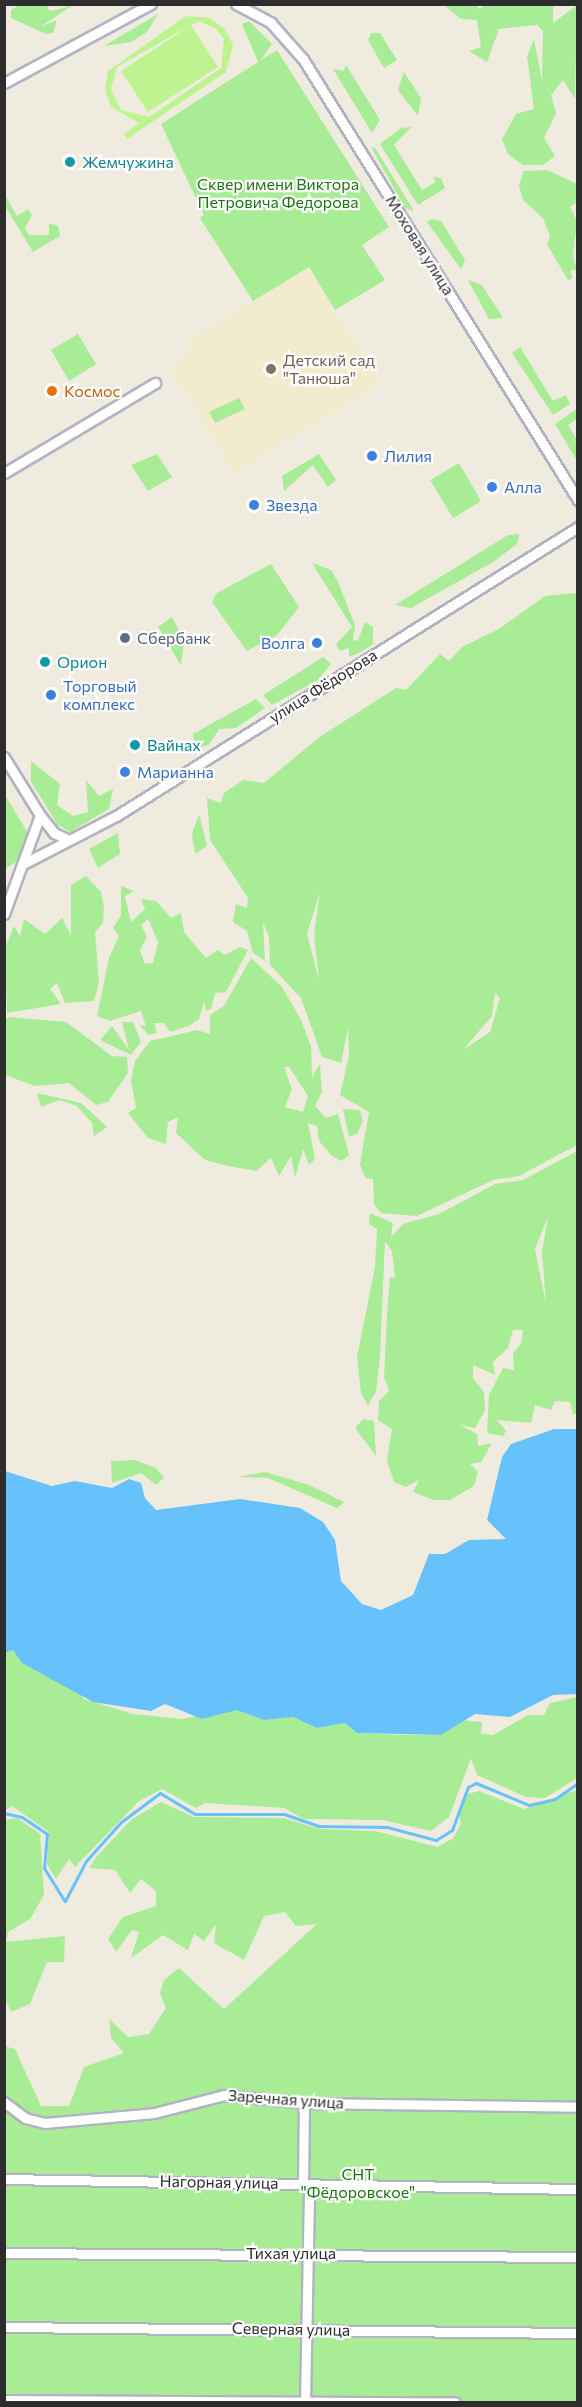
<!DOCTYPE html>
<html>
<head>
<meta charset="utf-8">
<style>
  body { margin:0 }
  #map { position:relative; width:582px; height:2407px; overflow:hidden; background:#f0ebdf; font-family:Commissioner,sans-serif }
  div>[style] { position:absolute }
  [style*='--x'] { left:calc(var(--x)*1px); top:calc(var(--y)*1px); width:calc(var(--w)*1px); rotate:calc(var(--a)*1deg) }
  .education>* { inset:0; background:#f3ebcd }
  .green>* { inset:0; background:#a8ec96 }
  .pitch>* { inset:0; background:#bef490 }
  .water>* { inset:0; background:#67c2fc }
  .stream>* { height:3px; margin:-1.5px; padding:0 1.5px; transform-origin:1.5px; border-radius:1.5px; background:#67c2fc }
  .roads { filter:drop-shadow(2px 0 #b2b3c2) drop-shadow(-2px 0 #b2b3c2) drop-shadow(0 2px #b2b3c2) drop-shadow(0 -2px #b2b3c2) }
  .minor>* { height:9px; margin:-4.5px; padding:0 4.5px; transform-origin:4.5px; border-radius:4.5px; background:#fff }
  .dots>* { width:16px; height:16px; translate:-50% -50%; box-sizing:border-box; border:3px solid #fff; border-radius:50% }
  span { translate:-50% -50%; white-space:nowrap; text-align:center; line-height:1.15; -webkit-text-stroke:4.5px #fff; paint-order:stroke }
  .culture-label { font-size:16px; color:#0d838f }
  .left { translate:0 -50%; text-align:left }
  .park-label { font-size:16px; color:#1b7513 }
  .street-label { font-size:16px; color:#2d2d2d }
  .education-label { font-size:16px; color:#785e54 }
  .food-label { font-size:16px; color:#c56008 }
  .shop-label { font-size:16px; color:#366cbe }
  .right { translate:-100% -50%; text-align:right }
  .service-label { font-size:16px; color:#4e5e75 }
  .frame { position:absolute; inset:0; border:6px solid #2d2d2d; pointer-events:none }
</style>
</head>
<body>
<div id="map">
  <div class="education">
    <div style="clip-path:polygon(309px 267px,380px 384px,234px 473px,169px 366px,191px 352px,185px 342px)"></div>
  </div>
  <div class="green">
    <div style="clip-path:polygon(20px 4px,49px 5px,47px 9px,52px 11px,73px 5px,40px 27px,57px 20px,53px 33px,46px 34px,11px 18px,11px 10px)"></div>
    <div style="clip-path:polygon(444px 5px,476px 5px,479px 9px,485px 5px,553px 5px,553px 23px,577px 5px,575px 99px,563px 80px,551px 95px,556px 113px,544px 138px,555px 156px,543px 165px,523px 165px,508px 154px,502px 139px,516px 114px,534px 109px,527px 56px,534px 39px,542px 81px,543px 31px,537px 25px,499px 29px,487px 62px,469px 51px,481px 47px,477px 20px,461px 19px)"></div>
    <div style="clip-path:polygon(158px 14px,147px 32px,131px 42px,104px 46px)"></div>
    <div style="clip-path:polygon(249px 21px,272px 44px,261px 60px,277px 50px,389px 227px,362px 245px,385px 280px,335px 310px,309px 267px,253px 301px,200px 218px,204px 215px,161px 124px,258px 62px,242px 24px)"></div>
    <div style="clip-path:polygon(371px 33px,380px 33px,397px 60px,384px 68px,368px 40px)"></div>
    <div style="clip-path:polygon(346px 65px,380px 120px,372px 133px,333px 69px,343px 71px)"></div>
    <div style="clip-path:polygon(404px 72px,421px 98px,418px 116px,398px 90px)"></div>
    <div style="clip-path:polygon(411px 127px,394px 145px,422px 190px,436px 182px,433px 177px,441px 178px,445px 188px,418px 205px,380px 144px,401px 128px)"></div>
    <div style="clip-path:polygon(371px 147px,375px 148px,414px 211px,405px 208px)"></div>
    <div style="clip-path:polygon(547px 170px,577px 184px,577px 202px,570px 207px,577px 221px,573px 256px,577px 270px,570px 270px,573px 278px,568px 280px,547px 244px,550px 236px,543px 218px,523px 200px,519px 185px,524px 171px)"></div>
    <div style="clip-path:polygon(5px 195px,17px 216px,28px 209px,32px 215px,25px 228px,29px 235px,49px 235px,49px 223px,58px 226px,60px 236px,33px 252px,5px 206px)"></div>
    <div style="clip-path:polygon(432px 219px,441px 221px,465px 260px,461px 269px,427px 222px)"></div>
    <div style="clip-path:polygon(468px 280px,482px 285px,503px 318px,489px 319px)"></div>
    <div style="clip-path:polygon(78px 334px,96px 364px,69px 381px,51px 350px)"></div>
    <div style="clip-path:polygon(520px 347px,553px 401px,566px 395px,570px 404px,553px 415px,512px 353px)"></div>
    <div style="clip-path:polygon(239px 398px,245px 409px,215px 423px,209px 412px)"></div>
    <div style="clip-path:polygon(577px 409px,577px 419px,568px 425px,577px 440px,577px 461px,555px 424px)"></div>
    <div style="clip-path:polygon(157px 454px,172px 477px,148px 491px,131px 465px)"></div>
    <div style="clip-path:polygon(319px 454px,336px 480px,328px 487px,313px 465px,284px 491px,282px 476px)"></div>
    <div style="clip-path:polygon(459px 463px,481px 501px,453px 518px,430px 480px)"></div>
    <div style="clip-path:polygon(519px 534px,517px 544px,493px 562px,411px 608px,395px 605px,508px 535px)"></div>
    <div style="clip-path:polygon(312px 563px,331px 570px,338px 582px,355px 625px,353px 641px,358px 640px,365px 622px,373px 627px,373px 644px,359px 653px,349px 657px,349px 648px,340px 651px,336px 644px,352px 627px)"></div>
    <div style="clip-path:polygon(271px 564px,299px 607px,277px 635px,247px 651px,212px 602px,217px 593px)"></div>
    <div style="clip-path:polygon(evenodd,577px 593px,577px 1145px,519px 1176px,493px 1180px,417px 1216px,381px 1213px,374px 1204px,373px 1179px,365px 1178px,360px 1164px,369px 1112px,340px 1095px,349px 1055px,348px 1028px,341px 1063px,322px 1057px,301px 998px,270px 965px,269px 937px,263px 922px,265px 961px,253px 953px,247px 931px,233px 922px,236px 904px,247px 908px,248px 898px,210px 840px,207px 798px,221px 803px,224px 793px,243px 780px,264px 783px,318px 738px,396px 688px,406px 690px,440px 654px,449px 661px,462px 647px,499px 629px,545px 596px,577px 593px,320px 892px,314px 935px,319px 980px,307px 934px,320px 892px,577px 593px,495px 993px,500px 998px,490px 1032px,463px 1050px,492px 1016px,495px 993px)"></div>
    <div style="clip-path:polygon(172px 617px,184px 640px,181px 666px,158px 627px)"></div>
    <div style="clip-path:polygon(323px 657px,331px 664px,318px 680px,272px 705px,263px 695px)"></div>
    <div style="clip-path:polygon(256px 699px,265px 708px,236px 728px,219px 729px,209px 745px,196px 748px,193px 734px)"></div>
    <div style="clip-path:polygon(31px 761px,60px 784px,57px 805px,73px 816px,88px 812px,86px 780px,99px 796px,113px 789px,109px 809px,70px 832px,58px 825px,31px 782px)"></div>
    <div style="clip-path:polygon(5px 795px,28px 833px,16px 862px,5px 869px)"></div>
    <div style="clip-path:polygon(199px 814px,207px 846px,195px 854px,192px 834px)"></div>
    <div style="clip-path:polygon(118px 833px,120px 854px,98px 868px,89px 849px)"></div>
    <div style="clip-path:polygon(86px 876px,101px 892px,104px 907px,103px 923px,95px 932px,99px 983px,94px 1001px,65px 1003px,57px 983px,50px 989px,61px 1004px,7px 1013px,5px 948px,14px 926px,20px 936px,24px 919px,45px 934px,62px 918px,71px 936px,71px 885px)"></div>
    <div style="clip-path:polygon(evenodd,121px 886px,134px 891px,125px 896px,131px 922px,145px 909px,141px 899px,156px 901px,171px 918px,181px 913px,184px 932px,206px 958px,218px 950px,225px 955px,240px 947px,248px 950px,226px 992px,215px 993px,211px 1009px,206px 1011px,204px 1001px,199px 1019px,189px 1026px,170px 1032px,164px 1023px,154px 1023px,157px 1033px,149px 1035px,139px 1025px,146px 1026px,141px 1011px,110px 1021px,97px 1016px,109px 958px,119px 936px,113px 928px,121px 915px,121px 886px,148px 919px,158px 942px,153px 963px,145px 964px,140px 950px,147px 937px,141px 925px,148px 919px)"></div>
    <div style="clip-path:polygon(evenodd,251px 958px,282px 987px,301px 1020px,311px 1046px,312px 1077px,320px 1064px,322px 1092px,315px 1106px,326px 1118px,338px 1114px,349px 1155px,341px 1161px,332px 1156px,319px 1141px,317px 1126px,308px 1123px,315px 1159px,309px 1165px,303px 1149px,295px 1178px,291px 1156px,279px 1176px,271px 1158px,256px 1171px,228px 1166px,205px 1160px,176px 1133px,178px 1117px,168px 1122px,166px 1144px,148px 1138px,128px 1113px,136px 1108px,131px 1081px,135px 1061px,150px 1041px,197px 1030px,210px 1034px,210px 1015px,224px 1006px,251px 958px,284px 1067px,289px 1067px,308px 1096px,303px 1112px,285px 1107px,292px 1089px,284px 1067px)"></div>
    <div style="clip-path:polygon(10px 1017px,66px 1022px,112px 1056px,127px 1057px,128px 1073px,108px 1102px,96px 1105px,69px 1083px,35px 1086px,5px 1075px,5px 1019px)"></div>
    <div style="clip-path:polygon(122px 1022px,133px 1022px,141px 1042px,131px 1055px,100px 1040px,112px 1026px,129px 1050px)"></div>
    <div style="clip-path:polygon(37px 1093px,81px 1103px,107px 1127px,94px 1136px,92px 1123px,77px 1106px,59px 1100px,41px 1107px)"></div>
    <div style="clip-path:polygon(343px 1109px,360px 1110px,363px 1121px,357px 1134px,349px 1137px)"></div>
    <div style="clip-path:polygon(evenodd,577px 1151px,577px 1414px,573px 1414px,570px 1402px,555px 1401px,551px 1410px,535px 1405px,531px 1423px,497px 1420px,506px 1431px,503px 1436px,487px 1433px,489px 1395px,503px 1368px,514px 1370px,513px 1353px,521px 1344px,523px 1330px,513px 1330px,508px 1348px,493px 1362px,495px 1375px,473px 1365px,473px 1378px,484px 1392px,485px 1410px,475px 1428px,460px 1425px,477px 1434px,478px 1446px,492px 1443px,481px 1462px,470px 1464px,478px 1472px,474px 1486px,450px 1500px,434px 1500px,413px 1492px,419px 1480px,406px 1487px,394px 1482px,387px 1460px,392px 1429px,378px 1420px,379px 1401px,389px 1391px,384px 1377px,387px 1315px,390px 1277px,395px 1278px,392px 1251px,385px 1241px,380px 1356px,376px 1392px,368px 1405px,361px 1393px,357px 1357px,375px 1267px,377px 1229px,369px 1224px,370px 1213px,393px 1223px,391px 1237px,403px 1224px,439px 1214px,495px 1184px,523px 1180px,577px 1151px,548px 1217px,542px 1252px,546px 1304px,535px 1249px,548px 1217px)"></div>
    <div style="clip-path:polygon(363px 1419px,374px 1421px,376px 1456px,355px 1428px)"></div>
    <div style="clip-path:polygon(135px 1460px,156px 1468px,164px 1478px,156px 1485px,141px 1473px,112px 1483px,111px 1461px)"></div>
    <div style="clip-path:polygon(265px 1472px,309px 1485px,344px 1502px,337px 1508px,268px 1478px,237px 1477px)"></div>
    <div style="clip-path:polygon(13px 1650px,22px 1663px,77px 1690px,84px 1699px,133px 1714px,181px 1719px,237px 1709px,264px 1720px,293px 1717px,317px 1728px,345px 1723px,357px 1733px,402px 1735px,441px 1735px,460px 1720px,482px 1722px,481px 1734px,493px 1735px,528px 1715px,544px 1715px,550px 1703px,577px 1697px,577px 1778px,545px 1798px,526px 1797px,477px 1775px,471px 1758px,449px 1817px,431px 1831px,382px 1820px,304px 1819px,284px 1808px,205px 1803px,196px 1808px,162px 1789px,139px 1801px,75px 1867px,69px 1859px,56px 1879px,47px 1864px,49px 1832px,12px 1806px,5px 1810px,5px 1653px)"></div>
    <div style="clip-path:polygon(577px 1790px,577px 2402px,5px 2402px,4px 2046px,15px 2049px,41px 2106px,69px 2106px,84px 2067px,124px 2053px,111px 2038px,109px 2019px,128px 2037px,149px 2034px,166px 2008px,160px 1993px,164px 1980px,179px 1968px,224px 2009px,317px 1924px,296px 1926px,285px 1912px,264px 1916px,244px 1960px,214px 1943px,216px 1924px,204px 1941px,194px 1934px,188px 1950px,163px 1935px,131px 1958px,139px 1932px,132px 1930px,116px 1952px,108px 1939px,123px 1917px,156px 1906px,156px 1891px,141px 1879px,130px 1893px,115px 1870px,89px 1868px,97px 1856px,132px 1819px,161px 1802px,194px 1817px,284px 1818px,319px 1829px,375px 1831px,438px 1847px,453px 1838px,461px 1824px,458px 1811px,468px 1794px,479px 1791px,524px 1809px)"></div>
    <div style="clip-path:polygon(17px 1818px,40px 1834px,44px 1895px,30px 1919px,8px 1932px,6px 1942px,65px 1936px,64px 1962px,47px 1962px,30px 2004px,11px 2012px,4px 1995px,4px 1820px)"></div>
  </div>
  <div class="pitch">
    <div style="clip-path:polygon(evenodd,186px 16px,210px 18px,225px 29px,233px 45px,226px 72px,127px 139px,124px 134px,139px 123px,111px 107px,105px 90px,108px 71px,186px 16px,198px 21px,215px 28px,224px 39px,221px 68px,149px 117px,121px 110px,111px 89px,117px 67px,198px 21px)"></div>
    <div style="clip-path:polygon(191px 25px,218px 67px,148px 112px,121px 71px)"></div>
  </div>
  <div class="water">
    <div style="clip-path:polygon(554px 1429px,577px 1429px,577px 1694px,553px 1695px,510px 1717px,475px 1714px,441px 1735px,357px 1733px,345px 1723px,317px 1728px,293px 1717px,264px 1720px,237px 1710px,202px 1719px,165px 1704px,151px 1711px,93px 1702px,22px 1663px,13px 1650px,5px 1653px,5px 1471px,52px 1486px,75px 1481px,112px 1488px,129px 1479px,141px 1483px,145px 1498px,156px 1510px,240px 1499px,300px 1508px,323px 1522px,335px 1540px,341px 1581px,362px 1604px,381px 1610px,413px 1595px,429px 1554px,445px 1554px,469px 1540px,506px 1539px,487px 1520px,502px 1457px,511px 1444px)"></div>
  </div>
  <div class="stream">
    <div style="--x:4;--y:1813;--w:18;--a:13"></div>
    <div style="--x:22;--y:1817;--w:30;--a:34"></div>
    <div style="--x:47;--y:1834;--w:34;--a:95"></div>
    <div style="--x:44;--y:1868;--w:39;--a:58"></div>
    <div style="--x:65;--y:1901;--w:45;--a:-62.3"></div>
    <div style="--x:86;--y:1861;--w:52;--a:-48.1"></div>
    <div style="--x:121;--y:1822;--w:49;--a:-36.6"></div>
    <div style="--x:160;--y:1793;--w:41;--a:31"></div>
    <div style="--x:195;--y:1814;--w:89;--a:0"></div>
    <div style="--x:284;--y:1814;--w:36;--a:19"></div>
    <div style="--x:318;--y:1826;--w:69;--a:0.8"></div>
    <div style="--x:387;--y:1827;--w:51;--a:14.9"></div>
    <div style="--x:436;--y:1840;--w:19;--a:-32"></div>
    <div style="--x:452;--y:1830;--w:46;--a:-69.6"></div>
    <div style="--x:468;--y:1787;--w:9;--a:-27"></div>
    <div style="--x:476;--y:1783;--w:57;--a:22.5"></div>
    <div style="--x:529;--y:1805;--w:27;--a:-13"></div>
    <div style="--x:555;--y:1799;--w:28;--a:-35"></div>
  </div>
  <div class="roads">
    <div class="minor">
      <div style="--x:236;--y:4;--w:40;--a:28"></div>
      <div style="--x:271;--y:23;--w:48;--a:48.4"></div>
      <div style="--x:303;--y:59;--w:520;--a:58.05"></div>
      <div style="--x:4;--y:83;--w:167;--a:-28.3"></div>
      <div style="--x:4;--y:473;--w:176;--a:-30.8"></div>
      <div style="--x:4;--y:757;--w:68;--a:58.2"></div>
      <div style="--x:40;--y:815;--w:23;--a:52"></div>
      <div style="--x:54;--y:833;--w:14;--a:25"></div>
      <div style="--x:23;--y:864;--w:105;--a:-27.3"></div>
      <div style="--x:116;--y:816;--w:545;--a:-32.03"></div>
      <div style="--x:4;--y:914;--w:105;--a:-70"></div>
      <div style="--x:4;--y:2102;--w:26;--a:37"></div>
      <div style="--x:25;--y:2118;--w:21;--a:14"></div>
      <div style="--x:45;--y:2123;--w:109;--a:-5.2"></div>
      <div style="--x:154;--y:2113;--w:72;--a:-14.4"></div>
      <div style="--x:224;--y:2095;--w:80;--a:5.7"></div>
      <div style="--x:304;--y:2103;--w:274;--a:0.8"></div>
      <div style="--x:4;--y:2179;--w:574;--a:1"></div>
      <div style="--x:303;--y:2183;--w:80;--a:-89.3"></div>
      <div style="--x:4;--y:2253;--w:574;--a:0.4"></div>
      <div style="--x:4;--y:2327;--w:574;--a:0.6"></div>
      <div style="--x:4;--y:2400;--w:451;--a:0.3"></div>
      <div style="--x:305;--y:2402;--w:217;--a:-88.9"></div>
    </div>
  </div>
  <div class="dots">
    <div style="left:70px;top:162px;background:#0f9aa8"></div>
    <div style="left:271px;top:369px;background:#8d6e63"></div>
    <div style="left:52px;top:391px;background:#e8710a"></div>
    <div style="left:372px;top:456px;background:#3f7fe0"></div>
    <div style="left:492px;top:487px;background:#3f7fe0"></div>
    <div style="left:254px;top:505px;background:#3f7fe0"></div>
    <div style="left:125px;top:638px;background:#5c6f8a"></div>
    <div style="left:317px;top:643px;background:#3f7fe0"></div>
    <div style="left:45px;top:662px;background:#0f9aa8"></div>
    <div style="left:51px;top:695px;background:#3f7fe0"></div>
    <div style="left:135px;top:745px;background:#0f9aa8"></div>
    <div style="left:125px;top:772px;background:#3f7fe0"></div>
  </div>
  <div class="culture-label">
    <span class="left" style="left:82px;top:162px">Жемчужина</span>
    <span class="left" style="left:57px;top:662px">Орион</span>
    <span class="left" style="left:147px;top:745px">Вайнах</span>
  </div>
  <div class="park-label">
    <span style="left:278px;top:193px">Сквер имени Виктора<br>Петровича Федорова</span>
    <span style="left:358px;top:2183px">СНТ<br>"Фёдоровское"</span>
  </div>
  <div class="street-label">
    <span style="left:420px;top:245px;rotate:58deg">Моховая улица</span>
    <span style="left:323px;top:686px;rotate:-32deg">улица Фёдорова</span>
    <span style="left:286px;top:2099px;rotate:4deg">Заречная улица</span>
    <span style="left:219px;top:2182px;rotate:1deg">Нагорная улица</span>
    <span style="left:291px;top:2253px">Тихая улица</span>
    <span style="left:291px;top:2329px;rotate:1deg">Северная улица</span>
  </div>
  <div class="education-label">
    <span class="left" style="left:283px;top:369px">Детский сад<br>"Танюша"</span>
  </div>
  <div class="food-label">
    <span class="left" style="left:64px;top:391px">Космос</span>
  </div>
  <div class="shop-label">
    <span class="left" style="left:384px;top:456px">Лилия</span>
    <span class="left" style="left:504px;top:487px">Алла</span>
    <span class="left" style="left:266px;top:505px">Звезда</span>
    <span class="right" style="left:305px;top:643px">Волга</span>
    <span class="left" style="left:63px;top:695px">Торговый<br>комплекс</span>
    <span class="left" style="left:137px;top:772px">Марианна</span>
  </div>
  <div class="service-label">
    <span class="left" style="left:137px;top:638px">Сбербанк</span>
  </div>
  <div class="frame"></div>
</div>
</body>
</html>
